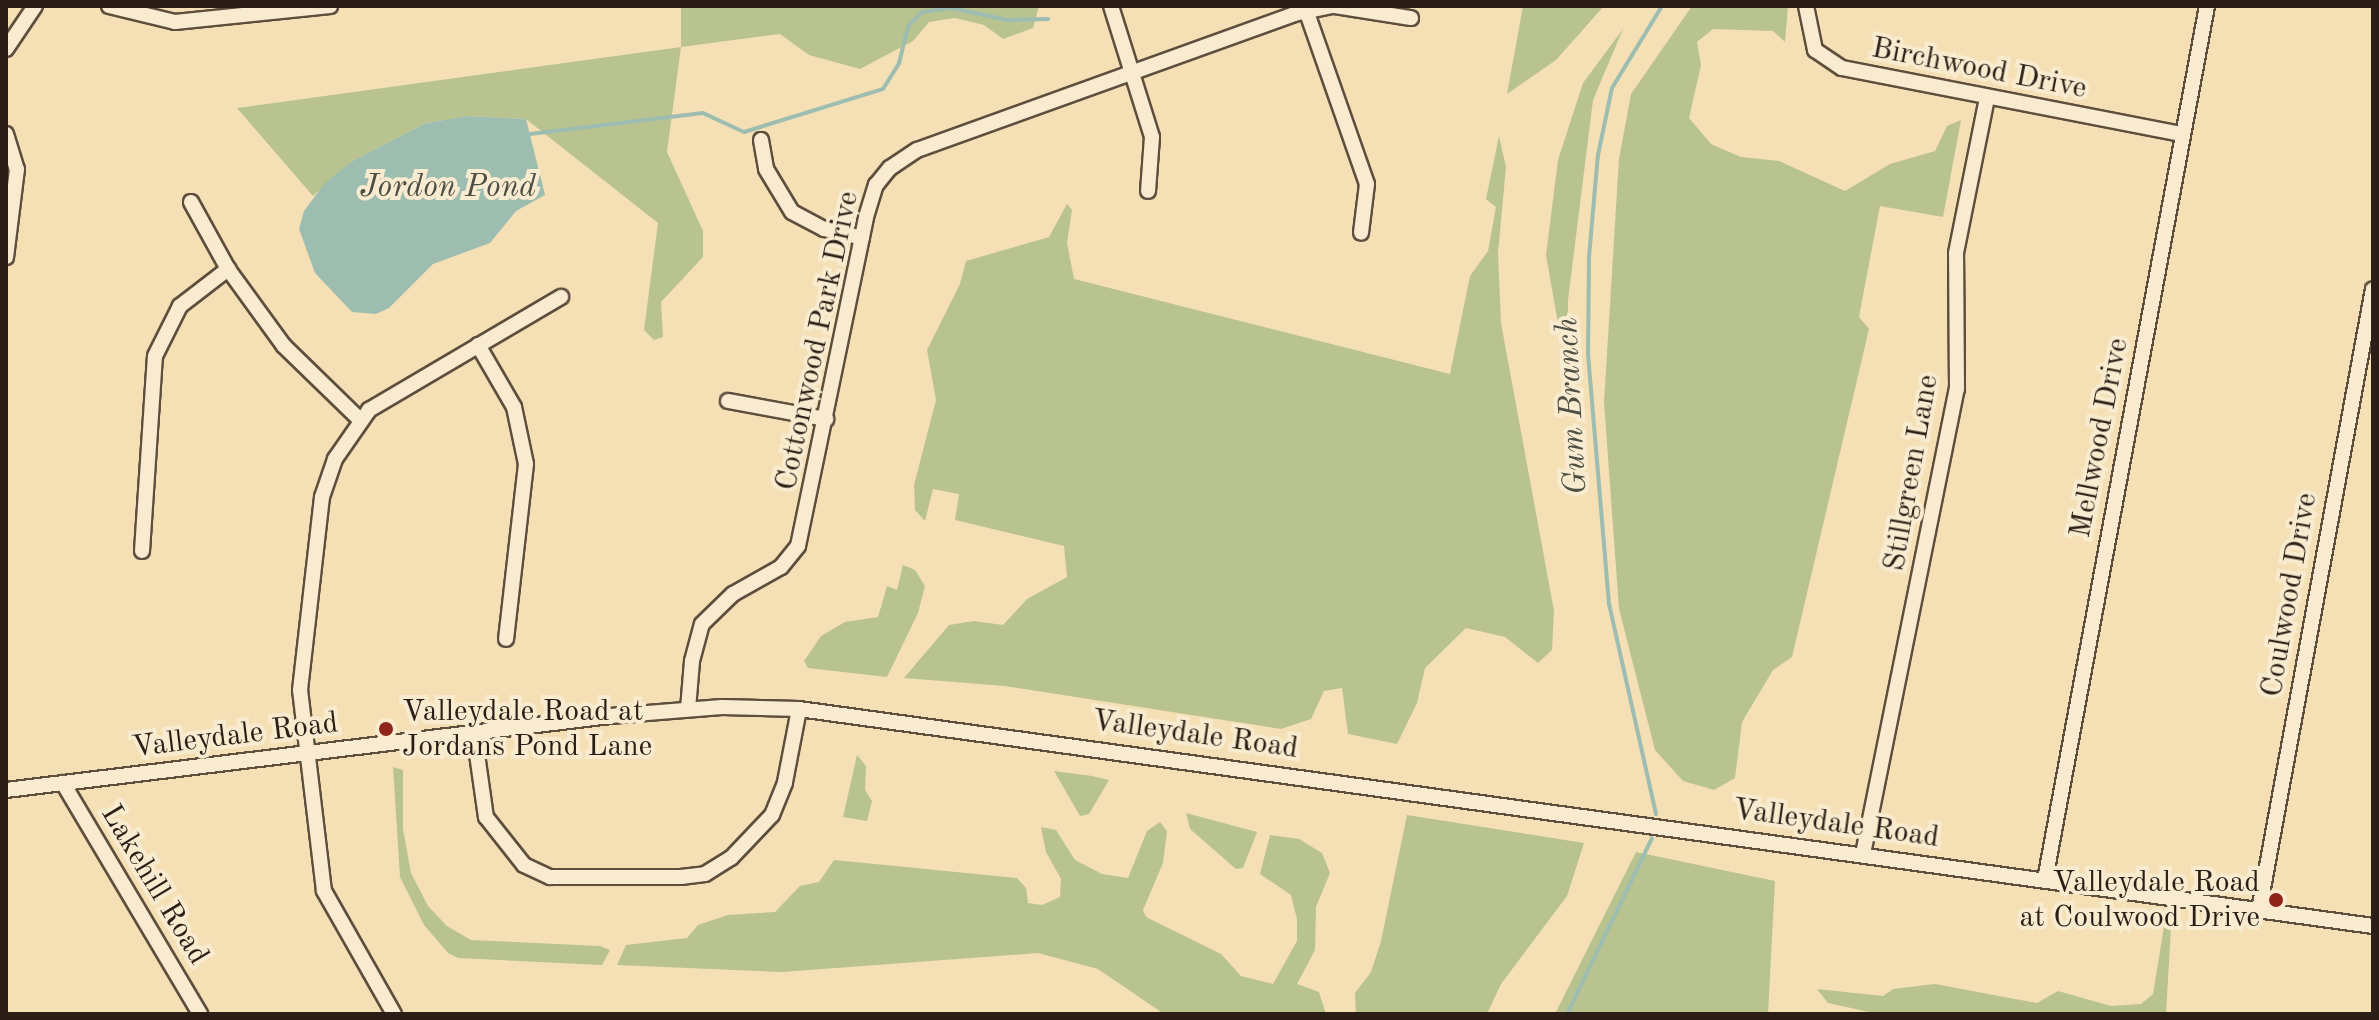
<!DOCTYPE html>
<html>
<head>
<meta charset="utf-8">
<style>
  body { margin:0 }
  #map { position:relative; width:2379px; height:1020px; overflow:hidden; background:#f5e0b5; font-family:"Old Standard TT",serif }
  div>[style] { position:absolute }
  [style*='--x'] { left:calc(var(--x)*1px); top:calc(var(--y)*1px); width:calc(var(--w)*1px); rotate:calc(var(--a)*1deg) }
  .green>* { inset:0; background:#b8c390 }
  .water>* { inset:0; background:#9cbdb0 }
  .stream>* { height:4px; margin:-2px; padding:0 2px; transform-origin:2px; border-radius:2px; background:#9cbdb0 }
  .roads { filter:drop-shadow(2px 0 #5e4e3e) drop-shadow(-2px 0 #5e4e3e) drop-shadow(0 2px #5e4e3e) drop-shadow(0 -2px #5e4e3e) }
  .minor>* { height:14px; margin:-7px; padding:0 7px; transform-origin:7px; border-radius:7px; background:#f8ebcf }
  .dots>* { width:22px; height:22px; translate:-50% -50%; box-sizing:border-box; border:4px solid #f8ebcf; border-radius:50% }
  span { translate:-50% -50%; white-space:nowrap; text-align:center; line-height:1.15; -webkit-text-stroke:8px #f8ebcf; paint-order:stroke }
  .street-label { font-size:30px; color:#2b1e16 }
  .poi-label { font-size:30px; color:#2b1e16 }
  .left { translate:0 -50%; text-align:left }
  .right { translate:-100% -50%; text-align:right }
  .water-label { font-size:32px; color:#4d4e44; font-style:italic }
  .frame { position:absolute; inset:0; border:8px solid #2b1e16; pointer-events:none }
</style>
</head>
<body>
<div id="map">
  <div class="green">
    <div style="clip-path:polygon(681px 6px,1039px 6px,1033px 28px,1003px 39px,984px 25px,955px 18px,929px 22px,913px 41px,860px 69px,809px 55px,780px 34px,681px 47px,667px 152px,703px 231px,703px 257px,661px 302px,663px 337px,654px 340px,644px 330px,658px 223px,526px 119px,469px 116px,426px 123px,354px 160px,313px 196px,237px 108px,681px 47px)"></div>
    <div style="clip-path:polygon(1523px 6px,1604px 6px,1556px 60px,1507px 94px)"></div>
    <div style="clip-path:polygon(1692px 6px,1788px 6px,1785px 42px,1773px 31px,1713px 29px,1697px 42px,1701px 65px,1689px 118px,1711px 144px,1741px 157px,1779px 161px,1845px 191px,1890px 164px,1935px 151px,1947px 126px,1961px 120px,1943px 217px,1880px 206px,1859px 317px,1869px 329px,1792px 657px,1773px 670px,1742px 722px,1735px 778px,1714px 790px,1683px 781px,1655px 750px,1619px 609px,1604px 402px,1619px 159px,1631px 94px)"></div>
    <div style="clip-path:polygon(1623px 29px,1593px 100px,1568px 300px,1568px 380px,1546px 255px,1558px 160px,1583px 83px)"></div>
    <div style="clip-path:polygon(1499px 136px,1506px 167px,1498px 253px,1501px 323px,1554px 611px,1552px 650px,1538px 663px,1505px 637px,1466px 628px,1425px 668px,1417px 703px,1397px 744px,1348px 734px,1342px 688px,1324px 691px,1311px 719px,1281px 729px,1005px 686px,904px 678px,949px 625px,974px 621px,1003px 625px,1027px 599px,1067px 577px,1064px 546px,955px 520px,959px 494px,933px 489px,925px 521px,915px 510px,914px 485px,936px 400px,927px 350px,960px 284px,966px 261px,1049px 237px,1067px 204px,1072px 210px,1067px 243px,1074px 279px,1450px 374px,1470px 276px,1488px 251px,1496px 207px,1486px 199px)"></div>
    <div style="clip-path:polygon(903px 565px,915px 570px,925px 586px,918px 613px,887px 677px,808px 668px,804px 661px,821px 636px,845px 622px,878px 617px,887px 586px,897px 590px)"></div>
    <div style="clip-path:polygon(857px 755px,866px 766px,865px 790px,872px 801px,867px 821px,843px 817px)"></div>
    <div style="clip-path:polygon(393px 767px,403px 770px,403px 829px,411px 873px,428px 906px,447px 926px,471px 940px,600px 946px,610px 950px,602px 965px,458px 958px,448px 953px,424px 925px,400px 877px)"></div>
    <div style="clip-path:polygon(1054px 771px,1092px 776px,1109px 780px,1089px 814px,1080px 816px)"></div>
    <div style="clip-path:polygon(1186px 813px,1257px 832px,1243px 868px,1236px 869px,1190px 829px)"></div>
    <div style="clip-path:polygon(1407px 815px,1584px 843px,1567px 896px,1501px 984px,1487px 1014px,1356px 1014px,1355px 993px,1371px 972px,1381px 941px)"></div>
    <div style="clip-path:polygon(1160px 822px,1167px 831px,1163px 863px,1143px 910px,1146px 917px,1221px 954px,1241px 976px,1273px 984px,1297px 941px,1297px 919px,1291px 895px,1260px 874px,1270px 835px,1299px 839px,1322px 853px,1330px 873px,1316px 907px,1315px 950px,1297px 984px,1319px 992px,1326px 1014px,1164px 1014px,1098px 969px,1038px 953px,782px 972px,617px 965px,626px 945px,687px 938px,698px 925px,728px 915px,775px 912px,800px 886px,819px 882px,834px 860px,1017px 878px,1026px 888px,1028px 903px,1042px 905px,1060px 897px,1061px 879px,1046px 852px,1041px 827px,1056px 830px,1075px 860px,1102px 874px,1128px 878px,1147px 831px)"></div>
    <div style="clip-path:polygon(1636px 852px,1775px 881px,1768px 1014px,1555px 1014px)"></div>
    <div style="clip-path:polygon(2165px 920px,2171px 927px,2166px 1014px,1878px 1014px,1828px 1003px,1817px 989px,1883px 996px,1893px 989px,1935px 984px,2037px 1003px,2058px 991px,2111px 1006px,2141px 1004px,2153px 994px)"></div>
  </div>
  <div class="water">
    <div style="clip-path:polygon(468px 116px,526px 119px,545px 195px,516px 211px,490px 243px,433px 264px,389px 308px,376px 314px,352px 312px,315px 273px,299px 229px,304px 211px,325px 183px,354px 160px,426px 123px)"></div>
  </div>
  <div class="stream">
    <div style="--x:530;--y:134;--w:174;--a:-6.9"></div>
    <div style="--x:703;--y:113;--w:45;--a:24.9"></div>
    <div style="--x:744;--y:132;--w:145;--a:-17.2"></div>
    <div style="--x:883;--y:89;--w:31;--a:-58"></div>
    <div style="--x:899;--y:63;--w:38;--a:-76"></div>
    <div style="--x:908;--y:26;--w:20;--a:-45"></div>
    <div style="--x:922;--y:12;--w:29;--a:-8"></div>
    <div style="--x:951;--y:8;--w:58;--a:11.9"></div>
    <div style="--x:1008;--y:20;--w:40;--a:-1.4"></div>
    <div style="--x:1656;--y:814;--w:215;--a:-102.6"></div>
    <div style="--x:1609;--y:604;--w:251;--a:-94.8"></div>
    <div style="--x:1588;--y:354;--w:97;--a:-89.4"></div>
    <div style="--x:1589;--y:257;--w:102;--a:-85"></div>
    <div style="--x:1598;--y:155;--w:68;--a:-78.2"></div>
    <div style="--x:1612;--y:88;--w:96;--a:-58.6"></div>
    <div style="--x:1567;--y:1014;--w:195;--a:-64.2"></div>
  </div>
  <div class="roads">
    <div class="minor">
      <div style="--x:109;--y:6;--w:68;--a:13.6"></div>
      <div style="--x:175;--y:22;--w:156;--a:-5.9"></div>
      <div style="--x:1111;--y:6;--w:137;--a:72.6"></div>
      <div style="--x:1152;--y:137;--w:54;--a:94.2"></div>
      <div style="--x:1335;--y:6;--w:77;--a:9"></div>
      <div style="--x:1806;--y:6;--w:45;--a:78.4"></div>
      <div style="--x:1815;--y:50;--w:32;--a:34"></div>
      <div style="--x:1842;--y:68;--w:347;--a:11"></div>
      <div style="--x:1306;--y:10;--w:184;--a:70.7"></div>
      <div style="--x:1367;--y:184;--w:49;--a:97"></div>
      <div style="--x:6;--y:49;--w:52;--a:-56"></div>
      <div style="--x:6;--y:134;--w:37;--a:73"></div>
      <div style="--x:17;--y:169;--w:89;--a:97.1"></div>
      <div style="--x:761;--y:140;--w:29;--a:80"></div>
      <div style="--x:766;--y:169;--w:50;--a:58.8"></div>
      <div style="--x:792;--y:212;--w:36;--a:28"></div>
      <div style="--x:824;--y:229;--w:39;--a:13"></div>
      <div style="--x:191;--y:202;--w:77;--a:61.1"></div>
      <div style="--x:228;--y:269;--w:95;--a:54"></div>
      <div style="--x:284;--y:346;--w:106;--a:44.2"></div>
      <div style="--x:478;--y:345;--w:72;--a:59.9"></div>
      <div style="--x:514;--y:407;--w:58;--a:78.1"></div>
      <div style="--x:526;--y:464;--w:176;--a:96.5"></div>
      <div style="--x:728;--y:401;--w:100;--a:10.4"></div>
      <div style="--x:142;--y:551;--w:195;--a:-86.2"></div>
      <div style="--x:155;--y:356;--w:56;--a:-63.4"></div>
      <div style="--x:180;--y:306;--w:61;--a:-37.6"></div>
      <div style="--x:688;--y:709;--w:48;--a:-85.2"></div>
      <div style="--x:692;--y:661;--w:38;--a:-75"></div>
      <div style="--x:702;--y:624;--w:43;--a:-44.1"></div>
      <div style="--x:733;--y:594;--w:55;--a:-29.4"></div>
      <div style="--x:781;--y:567;--w:27;--a:-51"></div>
      <div style="--x:798;--y:546;--w:336;--a:-78.3"></div>
      <div style="--x:866;--y:217;--w:34;--a:-73"></div>
      <div style="--x:876;--y:185;--w:22;--a:-51"></div>
      <div style="--x:890;--y:168;--w:32;--a:-34"></div>
      <div style="--x:917;--y:150;--w:401;--a:-19.8"></div>
      <div style="--x:1294;--y:14;--w:38;--a:-12"></div>
      <div style="--x:474;--y:733;--w:85;--a:81.9"></div>
      <div style="--x:486;--y:817;--w:61;--a:51.6"></div>
      <div style="--x:524;--y:865;--w:29;--a:25"></div>
      <div style="--x:550;--y:877;--w:131;--a:0"></div>
      <div style="--x:681;--y:877;--w:24;--a:-7"></div>
      <div style="--x:705;--y:874;--w:31;--a:-32"></div>
      <div style="--x:731;--y:858;--w:59;--a:-46.4"></div>
      <div style="--x:772;--y:815;--w:35;--a:-68"></div>
      <div style="--x:785;--y:782;--w:74;--a:-79.1"></div>
      <div style="--x:63;--y:783;--w:269;--a:59.3"></div>
      <div style="--x:6;--y:790;--w:609;--a:-6.98"></div>
      <div style="--x:610;--y:716;--w:112;--a:-4.6"></div>
      <div style="--x:722;--y:707;--w:77;--a:1.5"></div>
      <div style="--x:799;--y:709;--w:1589;--a:7.85"></div>
      <div style="--x:1863;--y:854;--w:474;--a:-78.6"></div>
      <div style="--x:1957;--y:389;--w:136;--a:-90.4"></div>
      <div style="--x:1956;--y:253;--w:158;--a:-78.7"></div>
      <div style="--x:2045;--y:880;--w:889;--a:-79.5"></div>
      <div style="--x:2259;--y:910;--w:631;--a:-79.6"></div>
      <div style="--x:394;--y:1014;--w:142;--a:-119.6"></div>
      <div style="--x:324;--y:891;--w:202;--a:-96.8"></div>
      <div style="--x:300;--y:690;--w:194;--a:-83.5"></div>
      <div style="--x:322;--y:497;--w:40;--a:-71.1"></div>
      <div style="--x:335;--y:459;--w:60;--a:-55.2"></div>
      <div style="--x:369;--y:410;--w:223;--a:-30.5"></div>
    </div>
  </div>
  <div class="dots">
    <div style="left:386px;top:729px;background:#8f2418"></div>
    <div style="left:2276px;top:900px;background:#8f2418"></div>
  </div>
  <div class="street-label">
    <span style="left:1979px;top:69px;rotate:11deg">Birchwood Drive</span>
    <span style="left:818px;top:341px;rotate:-78deg">Cottonwood Park Drive</span>
    <span style="left:2100px;top:438px;rotate:-79deg">Mellwood Drive</span>
    <span style="left:1912px;top:473px;rotate:-80deg">Stillgreen Lane</span>
    <span style="left:2290px;top:595px;rotate:-80deg">Coulwood Drive</span>
    <span style="left:1195px;top:735px;rotate:8deg">Valleydale Road</span>
    <span style="left:235px;top:736px;rotate:-7deg">Valleydale Road</span>
    <span style="left:1836px;top:824px;rotate:8deg">Valleydale Road</span>
    <span style="left:154px;top:885px;rotate:59deg">Lakehill Road</span>
  </div>
  <div class="poi-label">
    <span class="left" style="left:402px;top:729px">Valleydale Road at<br>Jordans Pond Lane</span>
    <span class="right" style="left:2260px;top:900px">Valleydale Road<br>at Coulwood Drive</span>
  </div>
  <div class="water-label">
    <span style="left:448px;top:188px">Jordon Pond</span>
    <span style="left:1573px;top:406px;rotate:-93deg">Gum Branch</span>
  </div>
  <div class="frame"></div>
</div>
</body>
</html>
